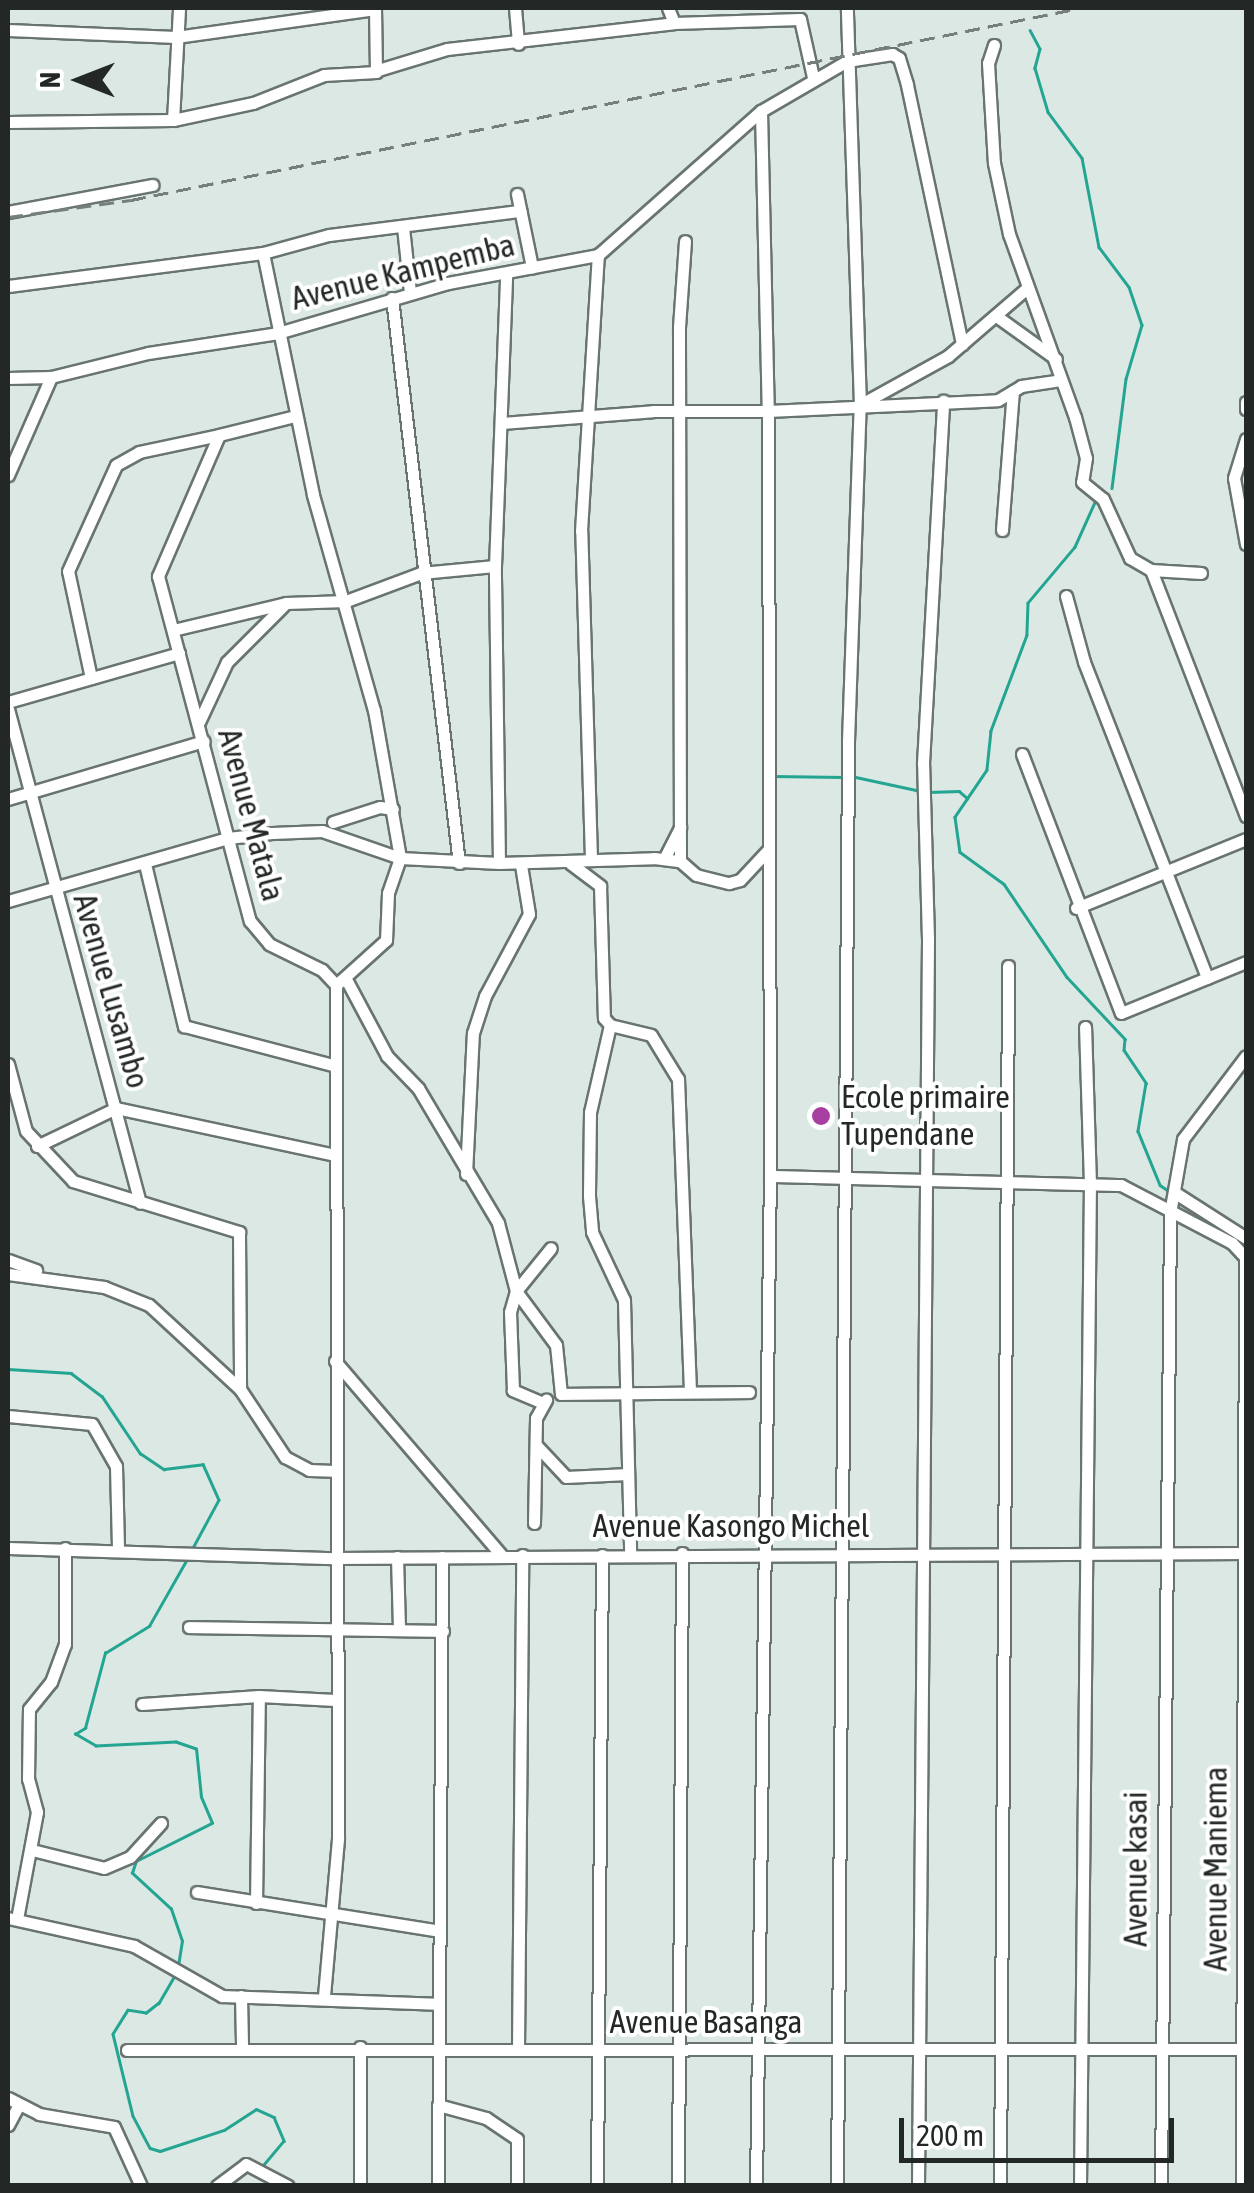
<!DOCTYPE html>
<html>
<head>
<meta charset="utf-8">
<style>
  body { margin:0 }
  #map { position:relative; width:1254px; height:2193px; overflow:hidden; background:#dbe8e4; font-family:"Asap Condensed",sans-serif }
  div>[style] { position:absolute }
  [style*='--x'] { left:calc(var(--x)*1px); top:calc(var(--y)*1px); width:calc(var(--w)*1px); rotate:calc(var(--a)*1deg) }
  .stream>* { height:2.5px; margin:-1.25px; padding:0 1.25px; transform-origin:1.25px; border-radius:1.25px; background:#23a592 }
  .roads { filter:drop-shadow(2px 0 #697471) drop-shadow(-2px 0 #697471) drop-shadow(0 2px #697471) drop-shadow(0 -2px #697471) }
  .street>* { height:11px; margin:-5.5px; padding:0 5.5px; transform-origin:5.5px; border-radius:5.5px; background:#fff }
  .rail>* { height:2.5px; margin-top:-1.25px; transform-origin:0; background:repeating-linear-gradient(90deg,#767f7c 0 15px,transparent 0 23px) }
  .dots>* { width:28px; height:28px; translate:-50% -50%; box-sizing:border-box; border:5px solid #fff; border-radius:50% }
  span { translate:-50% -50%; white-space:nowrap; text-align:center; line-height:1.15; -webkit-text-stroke:8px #fff; paint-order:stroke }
  .street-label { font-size:32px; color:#232827 }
  .poi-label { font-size:32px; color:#232827 }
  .left { translate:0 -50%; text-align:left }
  .frame { position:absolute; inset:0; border:10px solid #232827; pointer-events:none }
  .north { position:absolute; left:30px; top:30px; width:100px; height:100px; -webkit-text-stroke:8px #fff; paint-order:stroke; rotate:270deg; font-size:28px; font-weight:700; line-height:40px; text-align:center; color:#232827 }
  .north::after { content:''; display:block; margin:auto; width:35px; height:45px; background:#232827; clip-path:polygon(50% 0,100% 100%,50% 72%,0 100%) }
  .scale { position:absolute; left:899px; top:2118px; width:275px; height:45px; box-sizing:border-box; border:5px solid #232827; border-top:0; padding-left:12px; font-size:30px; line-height:35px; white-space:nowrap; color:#232827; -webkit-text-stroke:8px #fff; paint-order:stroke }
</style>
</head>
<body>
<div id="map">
  <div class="stream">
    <div style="--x:1030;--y:30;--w:21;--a:62"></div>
    <div style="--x:1040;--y:49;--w:20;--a:105"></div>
    <div style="--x:1035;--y:68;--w:46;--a:73.5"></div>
    <div style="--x:1048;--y:112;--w:57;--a:53.5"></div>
    <div style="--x:1082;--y:158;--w:91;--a:79.2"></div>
    <div style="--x:1099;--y:247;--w:50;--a:53.1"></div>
    <div style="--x:1129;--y:287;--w:40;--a:71.1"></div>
    <div style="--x:1142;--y:325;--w:56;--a:106.5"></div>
    <div style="--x:1126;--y:379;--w:110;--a:97.3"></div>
    <div style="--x:1097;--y:498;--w:54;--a:114.2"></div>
    <div style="--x:1075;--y:547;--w:73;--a:130"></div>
    <div style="--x:1028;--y:603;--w:32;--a:92"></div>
    <div style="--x:1027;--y:635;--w:103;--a:110.6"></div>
    <div style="--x:991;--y:731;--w:39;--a:96"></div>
    <div style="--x:987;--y:770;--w:57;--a:124.2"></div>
    <div style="--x:955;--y:817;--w:35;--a:82"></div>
    <div style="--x:960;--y:852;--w:54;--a:36"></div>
    <div style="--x:1004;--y:884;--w:112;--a:55.9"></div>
    <div style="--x:1067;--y:977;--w:85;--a:46.9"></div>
    <div style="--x:1125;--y:1039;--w:11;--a:95"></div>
    <div style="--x:1124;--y:1050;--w:40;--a:56"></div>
    <div style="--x:1146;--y:1083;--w:49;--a:99.5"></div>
    <div style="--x:1138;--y:1131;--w:58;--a:67.8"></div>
    <div style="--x:1160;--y:1185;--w:11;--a:34"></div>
    <div style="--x:772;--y:776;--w:71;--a:0.8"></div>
    <div style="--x:851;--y:776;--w:72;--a:12.1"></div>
    <div style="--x:929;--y:792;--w:30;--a:-2"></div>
    <div style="--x:959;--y:791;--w:11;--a:41"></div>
    <div style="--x:8;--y:1369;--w:63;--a:3.6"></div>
    <div style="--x:71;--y:1373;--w:39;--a:37"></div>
    <div style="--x:102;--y:1396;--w:69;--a:56.3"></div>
    <div style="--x:140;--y:1453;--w:29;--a:34"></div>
    <div style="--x:164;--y:1469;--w:39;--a:-7"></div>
    <div style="--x:203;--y:1464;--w:39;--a:66"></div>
    <div style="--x:219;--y:1500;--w:55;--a:118.4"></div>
    <div style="--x:178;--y:1966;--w:25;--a:-81"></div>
    <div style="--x:182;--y:1941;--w:34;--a:-109"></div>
    <div style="--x:171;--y:1909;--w:53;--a:-137.3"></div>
    <div style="--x:132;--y:1873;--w:13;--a:-72"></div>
    <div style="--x:136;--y:1861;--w:85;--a:-26.6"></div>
    <div style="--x:212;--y:1823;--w:28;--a:-113"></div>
    <div style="--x:201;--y:1797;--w:48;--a:-95.9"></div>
    <div style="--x:196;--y:1749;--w:21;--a:-161"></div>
    <div style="--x:176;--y:1742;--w:80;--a:177.1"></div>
    <div style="--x:96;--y:1746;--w:24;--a:-150"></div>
    <div style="--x:75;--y:1734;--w:12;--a:-31"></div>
    <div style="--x:85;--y:1728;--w:78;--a:-75.1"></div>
    <div style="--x:105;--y:1653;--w:52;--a:-31.5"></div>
    <div style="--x:149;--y:1626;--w:77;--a:-60.4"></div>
    <div style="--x:176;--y:1974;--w:34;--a:120"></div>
    <div style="--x:159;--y:2003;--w:16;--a:142"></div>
    <div style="--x:146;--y:2013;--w:18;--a:-171"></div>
    <div style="--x:128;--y:2010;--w:28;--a:122"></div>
    <div style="--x:113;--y:2034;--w:84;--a:76.3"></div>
    <div style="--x:133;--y:2116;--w:36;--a:62"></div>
    <div style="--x:150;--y:2148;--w:10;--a:17"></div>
    <div style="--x:160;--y:2151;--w:67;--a:-18.2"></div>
    <div style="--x:224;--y:2130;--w:38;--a:-33"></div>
    <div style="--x:256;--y:2109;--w:20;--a:24"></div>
    <div style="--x:274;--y:2117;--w:26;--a:67"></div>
    <div style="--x:284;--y:2141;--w:33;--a:130"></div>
  </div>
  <div class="roads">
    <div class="street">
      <div style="--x:515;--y:8;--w:36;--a:85"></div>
      <div style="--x:668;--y:8;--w:16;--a:68"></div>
      <div style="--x:8;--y:30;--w:168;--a:2.4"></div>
      <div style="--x:176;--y:37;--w:201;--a:-8"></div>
      <div style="--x:994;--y:45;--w:19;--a:108"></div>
      <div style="--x:988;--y:63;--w:100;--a:86.6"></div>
      <div style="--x:994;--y:163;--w:73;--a:78.1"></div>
      <div style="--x:1009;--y:234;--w:195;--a:70.2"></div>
      <div style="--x:1075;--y:417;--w:42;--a:75"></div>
      <div style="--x:1086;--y:458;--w:24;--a:99"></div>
      <div style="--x:1082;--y:482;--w:27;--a:39"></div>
      <div style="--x:1103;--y:499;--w:65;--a:65.4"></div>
      <div style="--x:1130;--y:558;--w:24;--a:30"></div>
      <div style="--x:1151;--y:570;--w:264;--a:68.9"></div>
      <div style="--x:378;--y:70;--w:72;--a:-16.9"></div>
      <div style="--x:447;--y:49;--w:228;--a:-6.5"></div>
      <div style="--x:674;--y:23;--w:126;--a:-1.8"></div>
      <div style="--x:800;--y:19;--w:59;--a:77.4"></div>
      <div style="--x:761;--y:111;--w:300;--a:88.7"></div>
      <div style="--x:768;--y:411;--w:230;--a:-2.7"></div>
      <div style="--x:998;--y:400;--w:27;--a:-31"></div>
      <div style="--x:1021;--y:386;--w:40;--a:-8.5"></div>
      <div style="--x:173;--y:120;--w:112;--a:-86.9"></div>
      <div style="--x:8;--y:122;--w:165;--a:-0.7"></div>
      <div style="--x:173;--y:120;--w:82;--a:-12"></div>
      <div style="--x:253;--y:103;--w:76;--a:-21.5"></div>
      <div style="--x:324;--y:75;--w:52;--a:-3.3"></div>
      <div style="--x:376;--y:72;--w:64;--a:-90.9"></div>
      <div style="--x:517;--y:194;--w:75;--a:78.4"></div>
      <div style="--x:8;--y:212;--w:147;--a:-10.6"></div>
      <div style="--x:403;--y:227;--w:66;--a:83.9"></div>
      <div style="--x:263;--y:253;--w:68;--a:-15.3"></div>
      <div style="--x:329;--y:235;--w:193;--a:-7.2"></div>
      <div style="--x:8;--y:286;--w:257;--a:-7.4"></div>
      <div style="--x:263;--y:253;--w:247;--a:78.3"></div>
      <div style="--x:313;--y:495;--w:223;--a:74.2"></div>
      <div style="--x:374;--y:710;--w:150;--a:80"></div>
      <div style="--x:400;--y:858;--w:37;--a:109"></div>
      <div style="--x:388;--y:893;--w:47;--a:92.4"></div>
      <div style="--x:386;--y:940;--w:67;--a:138"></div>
      <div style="--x:392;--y:298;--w:569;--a:83.24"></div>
      <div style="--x:999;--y:318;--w:70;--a:35.7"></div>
      <div style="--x:8;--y:378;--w:43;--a:-1.3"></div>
      <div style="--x:51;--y:377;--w:100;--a:-13.9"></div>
      <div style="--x:148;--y:353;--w:132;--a:-8.7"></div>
      <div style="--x:278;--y:333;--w:177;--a:-16.4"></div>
      <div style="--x:448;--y:283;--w:153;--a:-10.6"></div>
      <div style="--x:598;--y:255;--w:217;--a:-41.5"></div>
      <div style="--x:761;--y:111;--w:99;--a:-30.2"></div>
      <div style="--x:847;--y:61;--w:46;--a:-8.8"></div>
      <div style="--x:892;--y:54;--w:8;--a:30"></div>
      <div style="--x:899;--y:58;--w:28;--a:73"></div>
      <div style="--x:907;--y:85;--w:265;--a:78"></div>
      <div style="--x:1246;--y:402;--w:7;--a:90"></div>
      <div style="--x:863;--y:403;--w:97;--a:-28.9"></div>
      <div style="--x:948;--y:356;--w:104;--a:-40.7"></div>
      <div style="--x:295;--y:416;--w:78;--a:166"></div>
      <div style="--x:219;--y:435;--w:154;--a:113.4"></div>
      <div style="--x:158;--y:576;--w:357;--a:75.1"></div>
      <div style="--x:250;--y:921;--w:30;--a:50"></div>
      <div style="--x:269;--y:944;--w:59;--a:26.1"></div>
      <div style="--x:322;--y:970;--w:21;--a:47"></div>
      <div style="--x:336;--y:985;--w:854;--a:89.87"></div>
      <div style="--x:338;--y:1839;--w:158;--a:95.1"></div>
      <div style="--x:502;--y:423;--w:151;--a:-4.5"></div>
      <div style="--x:653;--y:411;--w:115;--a:0"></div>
      <div style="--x:768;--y:411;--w:765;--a:89.85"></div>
      <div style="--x:770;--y:1176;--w:351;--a:1.5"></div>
      <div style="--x:1121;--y:1185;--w:125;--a:27.6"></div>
      <div style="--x:1232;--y:1243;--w:19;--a:47"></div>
      <div style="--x:1245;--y:1257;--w:929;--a:90.19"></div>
      <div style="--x:1246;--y:439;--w:41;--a:107.1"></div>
      <div style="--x:1234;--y:478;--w:67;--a:79.7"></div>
      <div style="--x:8;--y:475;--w:107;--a:-66.3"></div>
      <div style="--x:1002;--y:530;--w:139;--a:-85.5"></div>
      <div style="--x:1151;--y:570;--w:50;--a:3.4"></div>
      <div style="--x:1066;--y:596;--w:68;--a:74.7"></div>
      <div style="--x:1084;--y:662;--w:339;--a:68.7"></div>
      <div style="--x:173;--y:630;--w:116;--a:-13.4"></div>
      <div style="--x:286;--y:603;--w:60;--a:-1.9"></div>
      <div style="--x:346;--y:601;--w:80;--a:-20.5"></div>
      <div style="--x:421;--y:573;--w:74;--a:-5.4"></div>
      <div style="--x:91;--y:678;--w:109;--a:-102.1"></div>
      <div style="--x:68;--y:571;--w:116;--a:-65.6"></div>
      <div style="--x:116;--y:465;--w:26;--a:-29"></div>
      <div style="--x:139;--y:452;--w:82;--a:-12"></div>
      <div style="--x:8;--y:702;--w:178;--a:-16"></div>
      <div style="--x:8;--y:709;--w:511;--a:75.04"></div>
      <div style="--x:199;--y:722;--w:66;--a:-65"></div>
      <div style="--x:227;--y:662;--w:83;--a:-45"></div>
      <div style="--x:1022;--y:754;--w:277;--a:69.1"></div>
      <div style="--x:1121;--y:1013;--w:135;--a:-22.2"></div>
      <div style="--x:8;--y:799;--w:204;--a:-16.5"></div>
      <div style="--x:333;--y:822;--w:49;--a:-17.7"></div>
      <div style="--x:380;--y:807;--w:13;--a:9"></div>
      <div style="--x:591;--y:859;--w:328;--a:-91.7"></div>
      <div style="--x:581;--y:531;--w:277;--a:-86.5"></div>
      <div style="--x:664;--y:859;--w:36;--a:-63"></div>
      <div style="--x:680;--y:861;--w:534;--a:-90.11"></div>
      <div style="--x:679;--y:327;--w:86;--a:-86"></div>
      <div style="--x:499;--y:863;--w:155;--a:-1.8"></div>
      <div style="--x:654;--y:858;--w:26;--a:7"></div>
      <div style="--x:680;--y:861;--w:21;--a:41"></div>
      <div style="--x:696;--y:875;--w:34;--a:14"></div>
      <div style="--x:729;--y:883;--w:11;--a:-15"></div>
      <div style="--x:740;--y:880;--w:40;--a:-47"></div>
      <div style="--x:570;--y:863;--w:38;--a:37"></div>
      <div style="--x:600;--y:886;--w:132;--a:88.3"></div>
      <div style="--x:604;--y:1018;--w:9;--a:49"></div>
      <div style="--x:610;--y:1025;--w:42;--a:13.7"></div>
      <div style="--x:651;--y:1035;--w:52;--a:58.5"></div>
      <div style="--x:678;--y:1079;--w:313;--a:87.8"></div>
      <div style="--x:145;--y:864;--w:167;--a:76.5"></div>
      <div style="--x:184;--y:1026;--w:157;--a:14.7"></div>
      <div style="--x:8;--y:901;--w:229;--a:-16"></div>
      <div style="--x:228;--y:838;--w:44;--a:-6.5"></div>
      <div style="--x:272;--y:833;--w:50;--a:-2.3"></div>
      <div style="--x:322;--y:831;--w:83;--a:19.1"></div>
      <div style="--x:400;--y:858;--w:99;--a:2.9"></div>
      <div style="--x:499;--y:863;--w:297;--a:-90.8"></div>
      <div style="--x:495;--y:566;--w:291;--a:-87.8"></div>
      <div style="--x:1076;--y:908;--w:183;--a:-22.1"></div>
      <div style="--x:347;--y:981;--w:85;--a:61.9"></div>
      <div style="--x:387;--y:1056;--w:45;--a:45.9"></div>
      <div style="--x:418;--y:1088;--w:157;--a:59.3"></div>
      <div style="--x:498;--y:1223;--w:70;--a:75.2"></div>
      <div style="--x:516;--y:1291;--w:67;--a:53.5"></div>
      <div style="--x:556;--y:1345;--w:49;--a:84.2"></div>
      <div style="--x:561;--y:1394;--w:188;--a:-0.6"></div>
      <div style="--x:610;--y:1025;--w:89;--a:102.9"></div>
      <div style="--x:590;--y:1112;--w:84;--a:90.7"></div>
      <div style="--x:589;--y:1196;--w:36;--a:85"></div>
      <div style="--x:592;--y:1232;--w:75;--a:64.8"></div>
      <div style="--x:624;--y:1300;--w:253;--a:88.6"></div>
      <div style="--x:8;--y:1064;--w:69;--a:75"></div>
      <div style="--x:26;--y:1131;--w:69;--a:46.8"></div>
      <div style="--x:73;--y:1181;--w:174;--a:17.1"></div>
      <div style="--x:239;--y:1232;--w:157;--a:89.6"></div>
      <div style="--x:37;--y:1146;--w:88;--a:-25.7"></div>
      <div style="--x:116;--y:1108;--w:224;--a:12.1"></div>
      <div style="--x:466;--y:1174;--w:141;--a:-87.2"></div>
      <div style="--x:473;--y:1033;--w:39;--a:-72"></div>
      <div style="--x:485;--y:996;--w:93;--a:-61.8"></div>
      <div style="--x:529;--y:914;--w:50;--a:-99.3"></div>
      <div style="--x:1177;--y:1194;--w:82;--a:32.5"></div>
      <div style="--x:8;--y:1260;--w:30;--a:20"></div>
      <div style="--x:8;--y:1274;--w:97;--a:7.7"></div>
      <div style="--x:104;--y:1287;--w:48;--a:21.8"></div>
      <div style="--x:149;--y:1305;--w:124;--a:42.7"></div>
      <div style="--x:240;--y:1389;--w:82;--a:56.5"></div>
      <div style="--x:285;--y:1457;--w:27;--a:28"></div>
      <div style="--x:309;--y:1470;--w:25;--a:2"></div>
      <div style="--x:335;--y:1361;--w:255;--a:49.4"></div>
      <div style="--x:543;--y:1403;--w:33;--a:-157"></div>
      <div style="--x:513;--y:1390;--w:78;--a:-92.2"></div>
      <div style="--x:510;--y:1312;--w:22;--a:-74"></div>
      <div style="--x:516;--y:1291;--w:55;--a:-50.9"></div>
      <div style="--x:8;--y:1416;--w:84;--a:5.4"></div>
      <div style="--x:92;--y:1424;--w:48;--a:60.3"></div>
      <div style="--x:116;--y:1466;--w:82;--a:88.6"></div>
      <div style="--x:536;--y:1445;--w:44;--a:46.8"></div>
      <div style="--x:566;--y:1477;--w:62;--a:-2.8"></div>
      <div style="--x:534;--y:1523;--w:105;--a:-88.9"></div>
      <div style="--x:536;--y:1418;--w:21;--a:-61"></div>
      <div style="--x:8;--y:1548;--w:326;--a:1.8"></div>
      <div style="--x:334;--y:1558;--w:912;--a:-0.31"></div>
      <div style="--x:397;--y:1557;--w:73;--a:88.4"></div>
      <div style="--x:189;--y:1627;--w:254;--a:0.9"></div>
      <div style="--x:142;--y:1704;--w:117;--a:-3.9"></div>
      <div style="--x:259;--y:1696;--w:76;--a:3"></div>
      <div style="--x:32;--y:1850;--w:74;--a:14"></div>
      <div style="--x:104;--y:1868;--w:28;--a:-23"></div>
      <div style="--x:130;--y:1857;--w:46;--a:-47.6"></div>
      <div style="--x:197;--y:1892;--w:241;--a:9.1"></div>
      <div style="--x:256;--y:1903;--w:207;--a:-89.2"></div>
      <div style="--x:8;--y:1918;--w:129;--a:12.5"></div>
      <div style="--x:134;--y:1946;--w:101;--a:29.6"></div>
      <div style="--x:222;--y:1996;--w:214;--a:2.1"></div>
      <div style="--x:17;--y:1919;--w:109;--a:-79.4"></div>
      <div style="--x:37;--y:1812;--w:34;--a:-105"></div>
      <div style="--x:28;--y:1779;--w:70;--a:-89.2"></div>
      <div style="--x:29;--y:1709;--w:35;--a:-51"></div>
      <div style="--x:51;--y:1682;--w:40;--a:-69.8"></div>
      <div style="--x:65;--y:1644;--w:96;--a:-90"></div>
      <div style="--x:241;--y:1996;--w:49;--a:88.8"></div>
      <div style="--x:518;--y:2049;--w:494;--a:-89.5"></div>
      <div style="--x:127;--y:2050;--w:1119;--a:-0.05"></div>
      <div style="--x:8;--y:2098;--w:35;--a:27"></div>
      <div style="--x:39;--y:2114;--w:76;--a:9.8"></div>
      <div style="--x:114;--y:2127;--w:65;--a:65.4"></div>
      <div style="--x:438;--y:2105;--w:50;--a:15.2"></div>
      <div style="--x:486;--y:2118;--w:37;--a:34"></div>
      <div style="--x:517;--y:2139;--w:47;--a:90"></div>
      <div style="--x:8;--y:2125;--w:21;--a:-62"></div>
      <div style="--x:217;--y:2186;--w:36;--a:-37"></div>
      <div style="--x:246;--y:2164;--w:47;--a:27.6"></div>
      <div style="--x:360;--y:2186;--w:139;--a:-90"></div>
      <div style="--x:438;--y:2186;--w:629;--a:-89.64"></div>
      <div style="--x:597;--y:2186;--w:631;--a:-89.55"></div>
      <div style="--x:678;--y:2186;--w:633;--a:-89.64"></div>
      <div style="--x:756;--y:2186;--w:1010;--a:-89.21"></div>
      <div style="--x:837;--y:2186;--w:1445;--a:-89.56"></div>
      <div style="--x:848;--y:741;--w:336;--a:-88"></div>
      <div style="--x:860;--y:405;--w:397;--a:-91.9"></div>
      <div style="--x:918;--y:2186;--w:1247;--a:-89.54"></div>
      <div style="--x:928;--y:939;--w:176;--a:-91.6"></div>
      <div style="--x:923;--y:763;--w:363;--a:-86.8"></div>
      <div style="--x:1000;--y:2186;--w:1220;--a:-89.62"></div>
      <div style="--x:1080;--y:2186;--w:1002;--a:-89.43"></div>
      <div style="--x:1090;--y:1184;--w:157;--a:-91.8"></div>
      <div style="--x:1161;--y:2186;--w:973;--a:-89.47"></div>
      <div style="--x:1170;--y:1213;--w:75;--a:-80"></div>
      <div style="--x:1183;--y:1139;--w:104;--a:-52.8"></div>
    </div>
  </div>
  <div class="rail">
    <div style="--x:8;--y:217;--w:124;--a:-7.9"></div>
    <div style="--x:131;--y:200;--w:968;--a:-11.44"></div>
  </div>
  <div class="dots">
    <div style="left:821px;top:1116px;background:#a73fa1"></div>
  </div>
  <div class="street-label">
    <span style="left:403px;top:272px;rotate:-14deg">Avenue Kampemba</span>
    <span style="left:251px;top:815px;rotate:75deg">Avenue Matala</span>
    <span style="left:111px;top:991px;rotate:74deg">Avenue Lusambo</span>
    <span style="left:731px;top:1526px">Avenue Kasongo Michel</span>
    <span style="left:1136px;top:1869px;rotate:-90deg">Avenue kasai</span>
    <span style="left:1216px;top:1869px;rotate:-90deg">Avenue Maniema</span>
    <span style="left:706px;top:2022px">Avenue Basanga</span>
  </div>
  <div class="poi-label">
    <span class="left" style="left:841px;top:1116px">Ecole primaire<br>Tupendane</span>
  </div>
  <div class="frame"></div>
  <div class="north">N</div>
  <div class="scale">200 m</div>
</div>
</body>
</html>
